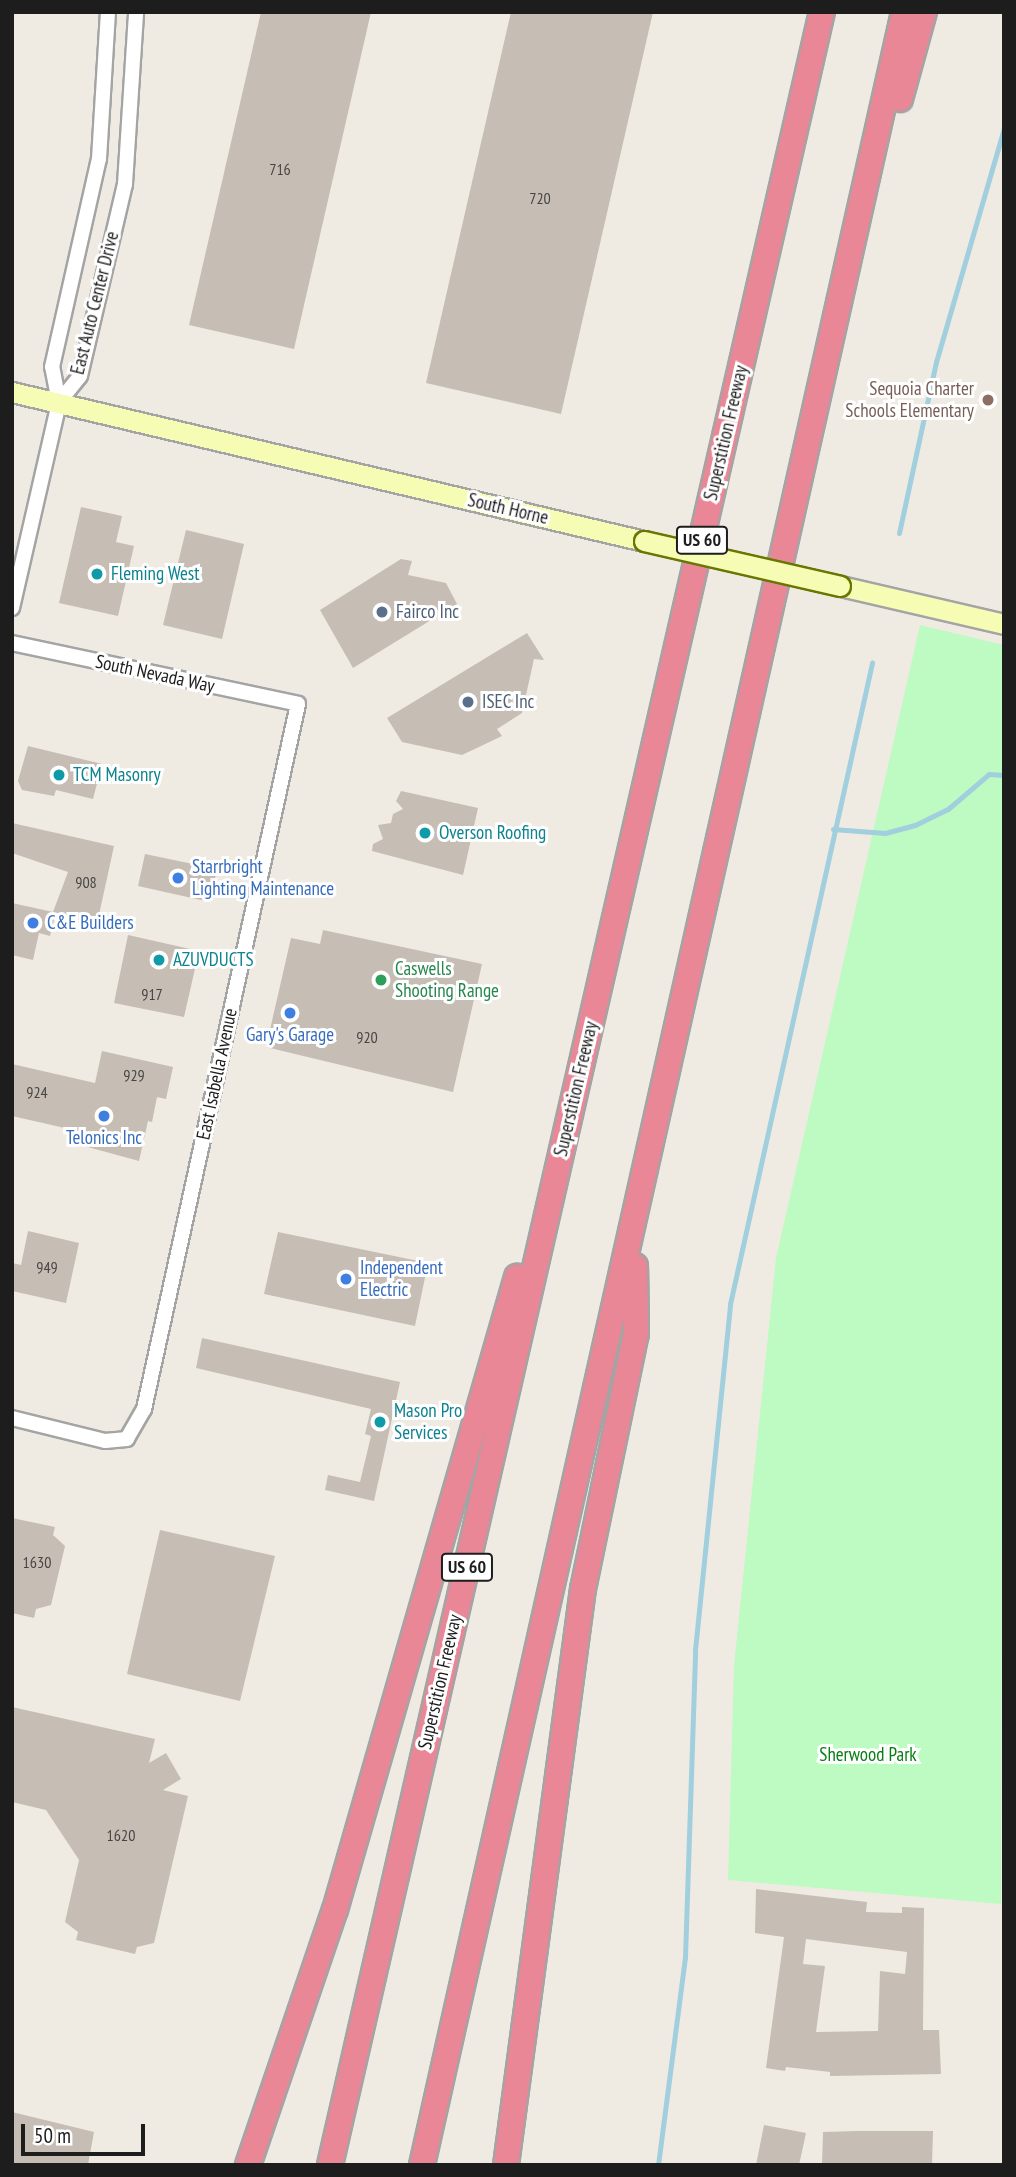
<!DOCTYPE html>
<html>
<head>
<meta charset="utf-8">
<style>
  body { margin:0 }
  #map { position:relative; width:1016px; height:2177px; overflow:hidden; background:#efebe2; font-family:"PT Sans Narrow",sans-serif }
  div>[style] { position:absolute }
  [style*='--x'] { left:calc(var(--x)*1px); top:calc(var(--y)*1px); width:calc(var(--w)*1px); rotate:calc(var(--a)*1deg) }
  .park>* { inset:0; background:#bdfbc3 }
  .stream>* { height:5px; margin:-2.5px; padding:0 2.5px; transform-origin:2.5px; border-radius:2.5px; background:#a1cfde }
  .building>* { inset:0; background:#c6bdb5 }
  .roads { filter:drop-shadow(2px 0 #a4a4a4) drop-shadow(-2px 0 #a4a4a4) drop-shadow(0 2px #a4a4a4) drop-shadow(0 -2px #a4a4a4) }
  .street>* { height:14px; margin:-7px; padding:0 7px; transform-origin:7px; border-radius:7px; background:#fff }
  .secondary>* { height:19px; margin:-9.5px; padding:0 9.5px; transform-origin:9.5px; border-radius:9.5px; background:#f6fcb3 }
  .highway>* { height:24px; margin:-12px; padding:0 12px; transform-origin:12px; border-radius:12px; background:#e98797 }
  .bridges { filter:drop-shadow(2px 0 #687701) drop-shadow(-2px 0 #687701) drop-shadow(0 2px #687701) drop-shadow(0 -2px #687701) }
  .secondary-bridge>* { height:19px; margin:-9.5px; padding:0 9.5px; transform-origin:9.5px; border-radius:9.5px; background:#f6fcb3 }
  .dots>* { width:19px; height:19px; translate:-50% -50%; box-sizing:border-box; border:4px solid #fff; border-radius:50% }
  span { translate:-50% -50%; white-space:nowrap; text-align:center; line-height:1.15; -webkit-text-stroke:6px #fff; paint-order:stroke }
  .number-label { font-size:16px; color:#474543 }
  .number-label span { -webkit-text-stroke-width:0 }
  .shield-label span { padding:2px 5px; background:#fff; border:2px solid; border-radius:5px; -webkit-text-stroke-width:0 }
  .shield-label { font-size:18px; color:#1d1d1d; font-weight:700 }
  .street-label { font-size:19px; color:#1d1d1d }
  .education-label { font-size:19px; color:#785e54 }
  .right { translate:-100% -50%; text-align:right }
  .culture-label { font-size:19px; color:#0d838f }
  .left { translate:0 -50%; text-align:left }
  .service-label { font-size:19px; color:#4e5e75 }
  .shop-label { font-size:19px; color:#366cbe }
  .leisure-label { font-size:19px; color:#27864d }
  .park-label { font-size:19px; color:#077e14 }
  .frame { position:absolute; inset:0; border:14px solid #1d1d1d; pointer-events:none }
  .scale { position:absolute; left:21px; top:2124px; width:124px; height:32px; box-sizing:border-box; border:4px solid #1d1d1d; border-top:0; padding-left:9px; font-size:21px; line-height:24px; white-space:nowrap; color:#1d1d1d; -webkit-text-stroke:5px #fff; paint-order:stroke }
</style>
</head>
<body>
<div id="map">
  <div class="park">
    <div style="clip-path:polygon(920px 625px,1004px 645px,1001px 1904px,728px 1880px,734px 1665px,776px 1258px)"></div>
  </div>
  <div class="stream">
    <div style="--x:899;--y:533;--w:175;--a:-77.8"></div>
    <div style="--x:936;--y:362;--w:244;--a:-73.8"></div>
    <div style="--x:833;--y:829;--w:52;--a:4.4"></div>
    <div style="--x:885;--y:833;--w:31;--a:-15"></div>
    <div style="--x:915;--y:825;--w:37;--a:-26"></div>
    <div style="--x:948;--y:809;--w:54;--a:-40.5"></div>
    <div style="--x:989;--y:774;--w:15;--a:4"></div>
    <div style="--x:658;--y:2165;--w:210;--a:-82.6"></div>
    <div style="--x:685;--y:1957;--w:307;--a:-88.1"></div>
    <div style="--x:695;--y:1650;--w:348;--a:-84.2"></div>
    <div style="--x:730;--y:1304;--w:657;--a:-77.51"></div>
  </div>
  <div class="building">
    <div style="clip-path:polygon(261px 12px,371px 12px,294px 349px,189px 325px)"></div>
    <div style="clip-path:polygon(511px 12px,653px 12px,561px 414px,426px 383px)"></div>
    <div style="clip-path:polygon(81px 507px,122px 516px,116px 542px,134px 546px,118px 616px,59px 603px)"></div>
    <div style="clip-path:polygon(186px 530px,244px 544px,222px 639px,163px 625px)"></div>
    <div style="clip-path:polygon(401px 559px,412px 561px,408px 575px,446px 583px,457px 604px,353px 668px,320px 610px)"></div>
    <div style="clip-path:polygon(527px 633px,544px 660px,534px 659px,522px 713px,497px 729px,502px 736px,462px 755px,402px 742px,387px 718px)"></div>
    <div style="clip-path:polygon(28px 746px,102px 764px,93px 799px,56px 790px,54px 796px,22px 790px,18px 781px)"></div>
    <div style="clip-path:polygon(401px 791px,478px 808px,463px 875px,372px 851px,373px 844px,383px 839px,378px 825px,391px 823px,393px 814px,403px 809px,396px 801px)"></div>
    <div style="clip-path:polygon(12px 823px,114px 846px,97px 924px,55px 915px,50px 936px,39px 933px,33px 960px,12px 955px,12px 903px,53px 912px,68px 872px,12px 853px)"></div>
    <div style="clip-path:polygon(145px 854px,217px 869px,210px 902px,138px 886px)"></div>
    <div style="clip-path:polygon(323px 930px,482px 964px,453px 1092px,266px 1047px,291px 938px,320px 944px)"></div>
    <div style="clip-path:polygon(128px 935px,199px 951px,184px 1017px,114px 1003px)"></div>
    <div style="clip-path:polygon(102px 1051px,173px 1067px,166px 1099px,157px 1097px,152px 1122px,148px 1121px,139px 1161px,84px 1146px,87px 1133px,12px 1116px,12px 1064px,95px 1083px)"></div>
    <div style="clip-path:polygon(28px 1231px,79px 1243px,66px 1303px,12px 1291px,12px 1263px,21px 1265px)"></div>
    <div style="clip-path:polygon(278px 1232px,428px 1263px,415px 1326px,264px 1294px)"></div>
    <div style="clip-path:polygon(202px 1338px,400px 1382px,374px 1501px,325px 1490px,328px 1475px,360px 1482px,371px 1436px,365px 1434px,371px 1409px,196px 1368px)"></div>
    <div style="clip-path:polygon(12px 1518px,55px 1527px,53px 1535px,65px 1546px,51px 1605px,36px 1609px,34px 1618px,12px 1613px)"></div>
    <div style="clip-path:polygon(160px 1530px,275px 1556px,240px 1701px,127px 1674px)"></div>
    <div style="clip-path:polygon(12px 1707px,155px 1739px,149px 1763px,166px 1753px,181px 1779px,163px 1790px,188px 1796px,154px 1943px,137px 1947px,135px 1954px,76px 1940px,78px 1932px,65px 1922px,79px 1860px,46px 1810px,12px 1802px)"></div>
    <div style="clip-path:polygon(evenodd,756px 1889px,867px 1902px,866px 1912px,902px 1913px,902px 1907px,924px 1908px,923px 2030px,939px 2030px,941px 2074px,830px 2076px,830px 2072px,786px 2067px,785px 2071px,766px 2068px,784px 1937px,755px 1933px,756px 1889px,806px 1939px,907px 1952px,905px 1974px,880px 1971px,878px 2031px,816px 2032px,825px 1966px,803px 1964px,806px 1939px)"></div>
    <div style="clip-path:polygon(12px 2112px,94px 2132px,88px 2165px,12px 2165px)"></div>
    <div style="clip-path:polygon(764px 2125px,806px 2133px,799px 2165px,756px 2165px)"></div>
    <div style="clip-path:polygon(857px 2131px,933px 2131px,932px 2165px,822px 2165px,823px 2132px)"></div>
  </div>
  <div class="roads">
    <div class="street">
      <div style="--x:59;--y:402;--w:33;--a:-51"></div>
      <div style="--x:80;--y:376;--w:197;--a:-76.8"></div>
      <div style="--x:125;--y:184;--w:172;--a:-86.3"></div>
      <div style="--x:12;--y:608;--w:211;--a:-77.1"></div>
      <div style="--x:59;--y:402;--w:36;--a:-101"></div>
      <div style="--x:52;--y:367;--w:213;--a:-77.3"></div>
      <div style="--x:99;--y:159;--w:147;--a:-86.5"></div>
      <div style="--x:12;--y:643;--w:292;--a:12"></div>
      <div style="--x:298;--y:704;--w:722;--a:102.32"></div>
      <div style="--x:144;--y:1409;--w:34;--a:120"></div>
      <div style="--x:127;--y:1439;--w:22;--a:175"></div>
      <div style="--x:105;--y:1441;--w:96;--a:-166.1"></div>
    </div>
    <div class="secondary">
      <div style="--x:12;--y:392;--w:649;--a:13.27"></div>
      <div style="--x:840;--y:586;--w:168;--a:13"></div>
    </div>
    <div class="highway">
      <div style="--x:900;--y:99;--w:90;--a:-74.6"></div>
      <div style="--x:248;--y:2165;--w:269;--a:-71.2"></div>
      <div style="--x:335;--y:1910;--w:659;--a:-73.96"></div>
      <div style="--x:330;--y:2165;--w:2209;--a:-77.13"></div>
      <div style="--x:422;--y:2165;--w:2206;--a:-77.38"></div>
      <div style="--x:506;--y:2165;--w:581;--a:-82.39"></div>
      <div style="--x:583;--y:1589;--w:260;--a:-78.3"></div>
      <div style="--x:636;--y:1334;--w:68;--a:-90.8"></div>
    </div>
  </div>
  <div class="bridges">
    <div class="secondary-bridge">
      <div style="--x:644;--y:541;--w:201;--a:12.9"></div>
    </div>
  </div>
  <div class="dots">
    <div style="left:988px;top:400px;background:#8d6e63"></div>
    <div style="left:97px;top:574px;background:#0f9aa8"></div>
    <div style="left:382px;top:612px;background:#5c6f8a"></div>
    <div style="left:468px;top:702px;background:#5c6f8a"></div>
    <div style="left:59px;top:775px;background:#0f9aa8"></div>
    <div style="left:425px;top:833px;background:#0f9aa8"></div>
    <div style="left:178px;top:878px;background:#3f7fe0"></div>
    <div style="left:33px;top:923px;background:#3f7fe0"></div>
    <div style="left:159px;top:960px;background:#0f9aa8"></div>
    <div style="left:381px;top:980px;background:#2e9e5b"></div>
    <div style="left:290px;top:1013px;background:#3f7fe0"></div>
    <div style="left:104px;top:1116px;background:#3f7fe0"></div>
    <div style="left:346px;top:1279px;background:#3f7fe0"></div>
    <div style="left:380px;top:1422px;background:#0f9aa8"></div>
  </div>
  <div class="number-label">
    <span style="left:280px;top:169px">716</span>
    <span style="left:540px;top:198px">720</span>
    <span style="left:86px;top:882px">908</span>
    <span style="left:152px;top:994px">917</span>
    <span style="left:367px;top:1037px">920</span>
    <span style="left:134px;top:1075px">929</span>
    <span style="left:37px;top:1092px">924</span>
    <span style="left:47px;top:1267px">949</span>
    <span style="left:37px;top:1562px">1630</span>
    <span style="left:121px;top:1835px">1620</span>
  </div>
  <div class="shield-label">
    <span style="left:702px;top:540px">US 60</span>
    <span style="left:467px;top:1567px">US 60</span>
  </div>
  <div class="street-label">
    <span style="left:95px;top:303px;rotate:-76deg">East Auto Center Drive</span>
    <span style="left:726px;top:433px;rotate:-77deg">Superstition Freeway</span>
    <span style="left:508px;top:509px;rotate:13deg">South Horne</span>
    <span style="left:155px;top:674px;rotate:12deg">South Nevada Way</span>
    <span style="left:217px;top:1074px;rotate:-78deg">East Isabella Avenue</span>
    <span style="left:576px;top:1089px;rotate:-77deg">Superstition Freeway</span>
    <span style="left:440px;top:1682px;rotate:-77deg">Superstition Freeway</span>
  </div>
  <div class="education-label">
    <span class="right" style="left:974px;top:400px">Sequoia Charter<br>Schools Elementary</span>
  </div>
  <div class="culture-label">
    <span class="left" style="left:111px;top:574px">Fleming West</span>
    <span class="left" style="left:73px;top:775px">TCM Masonry</span>
    <span class="left" style="left:439px;top:833px">Overson Roofing</span>
    <span class="left" style="left:173px;top:960px">AZUVDUCTS</span>
    <span class="left" style="left:394px;top:1422px">Mason Pro<br>Services</span>
  </div>
  <div class="service-label">
    <span class="left" style="left:396px;top:612px">Fairco Inc</span>
    <span class="left" style="left:482px;top:702px">ISEC Inc</span>
  </div>
  <div class="shop-label">
    <span class="left" style="left:192px;top:878px">Starrbright<br>Lighting Maintenance</span>
    <span class="left" style="left:47px;top:923px">C&amp;E Builders</span>
    <span style="left:290px;top:1035px">Gary's Garage</span>
    <span style="left:104px;top:1138px">Telonics Inc</span>
    <span class="left" style="left:360px;top:1279px">Independent<br>Electric</span>
  </div>
  <div class="leisure-label">
    <span class="left" style="left:395px;top:980px">Caswells<br>Shooting Range</span>
  </div>
  <div class="park-label">
    <span style="left:868px;top:1755px">Sherwood Park</span>
  </div>
  <div class="frame"></div>
  <div class="scale">50 m</div>
</div>
</body>
</html>
